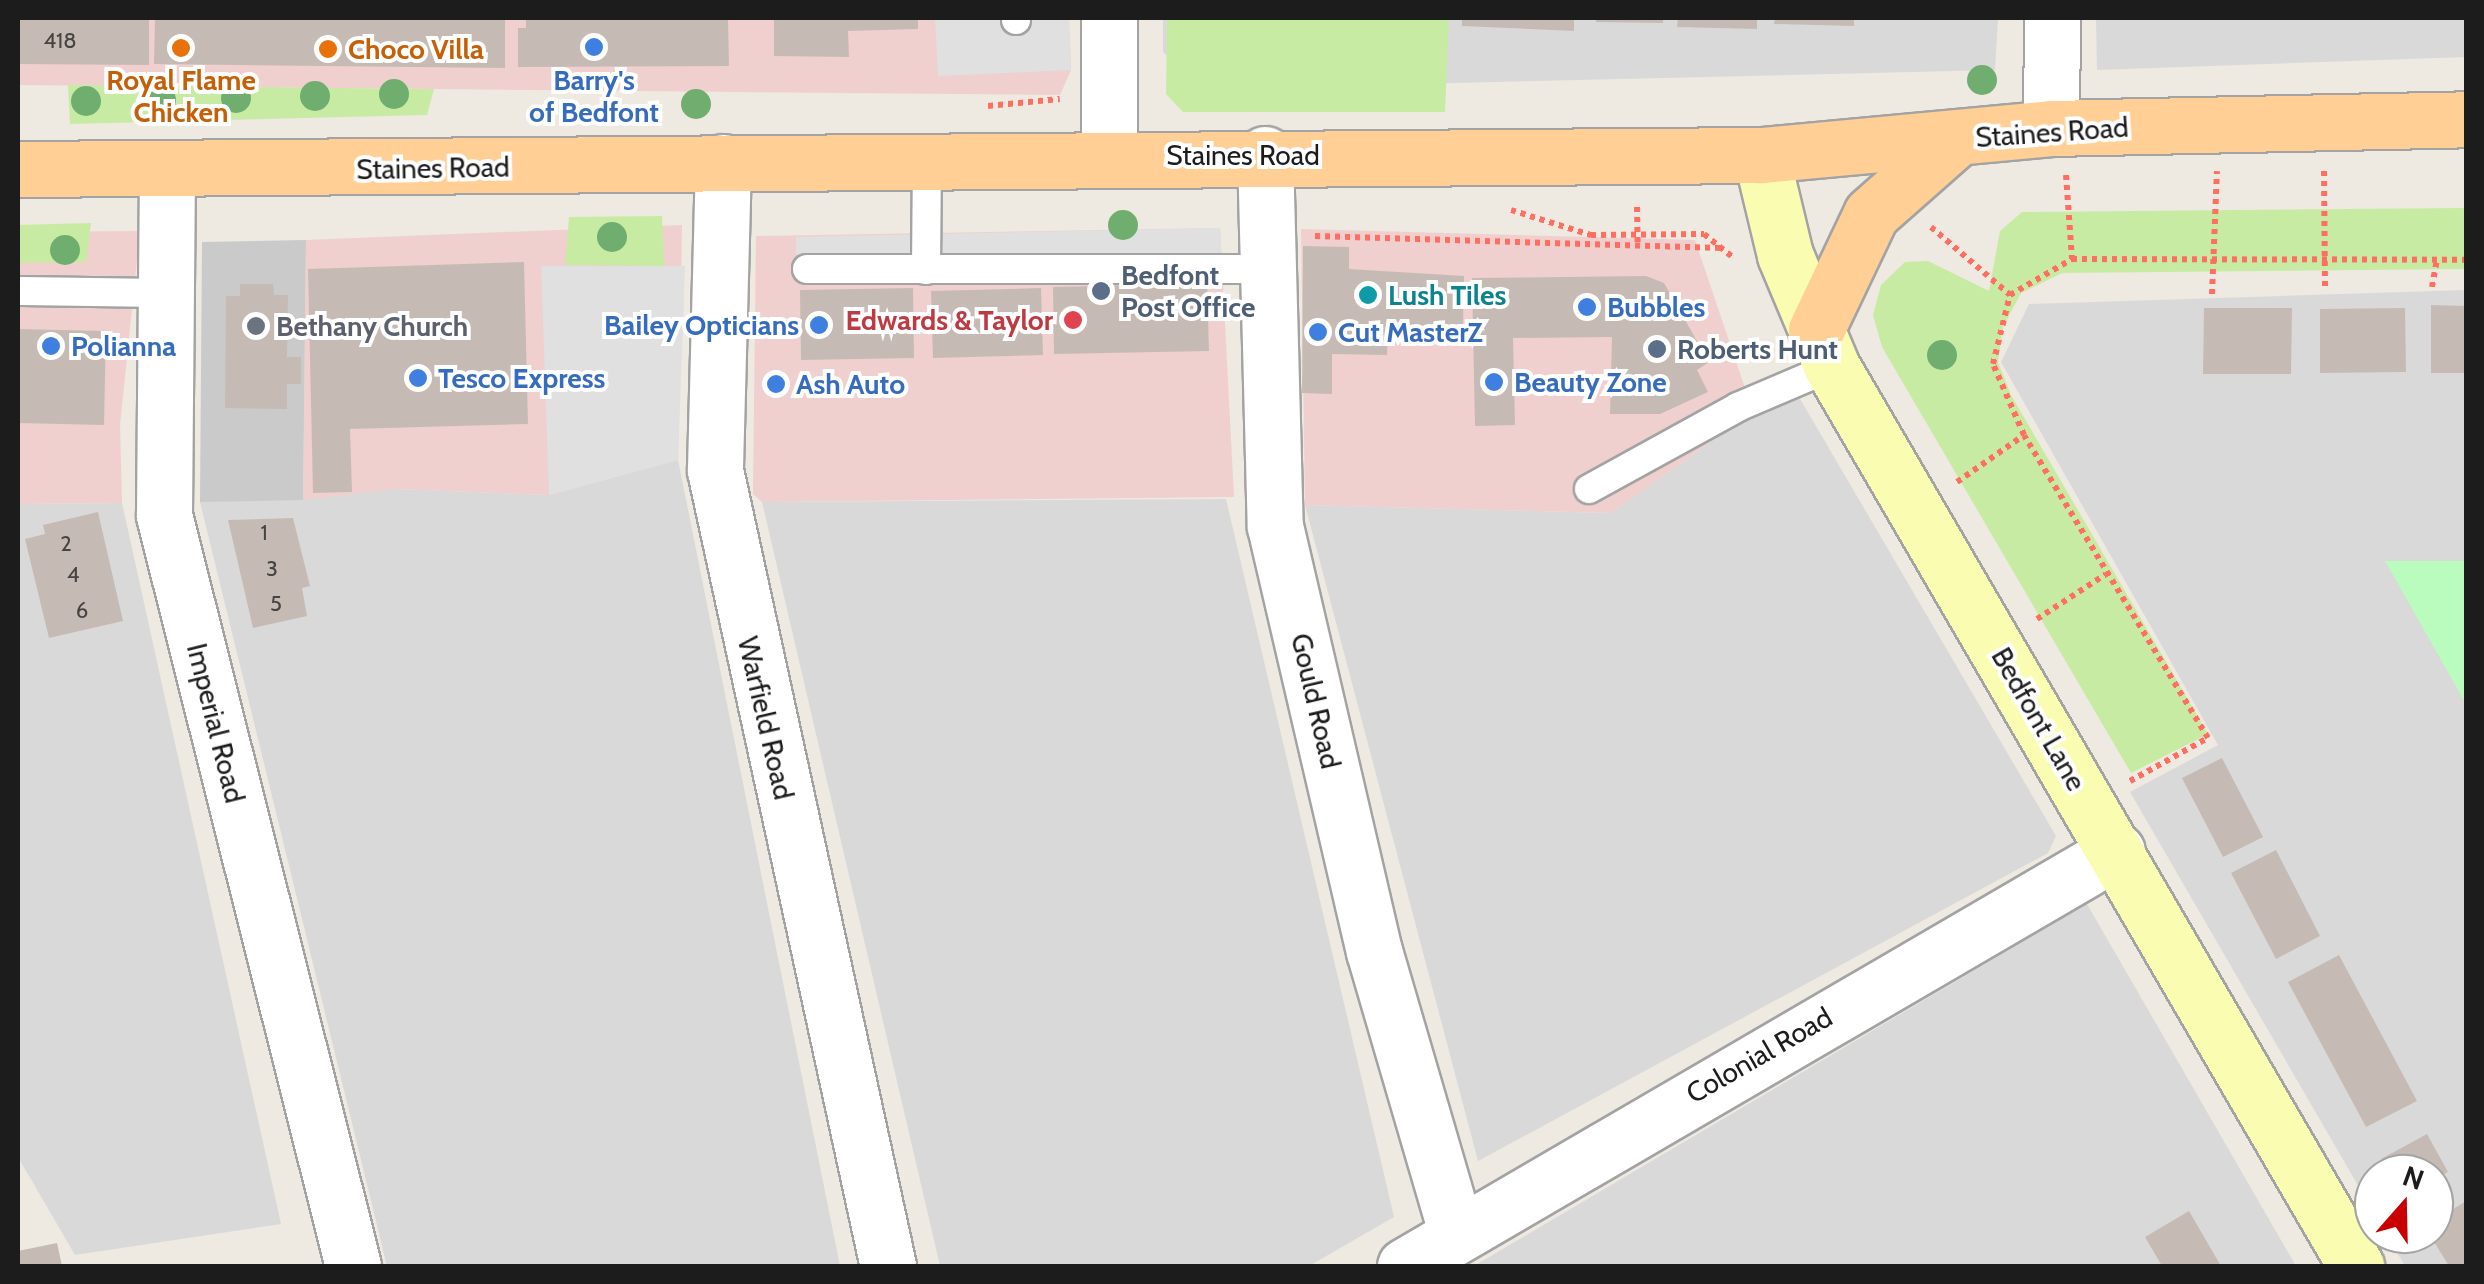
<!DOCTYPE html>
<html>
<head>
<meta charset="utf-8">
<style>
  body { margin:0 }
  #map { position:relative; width:2484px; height:1284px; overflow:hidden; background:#eee9e1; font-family:Cabin,sans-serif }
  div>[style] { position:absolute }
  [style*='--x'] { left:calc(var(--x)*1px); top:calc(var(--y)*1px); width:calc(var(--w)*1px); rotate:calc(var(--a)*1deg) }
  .residential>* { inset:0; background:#dad9d9 }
  .commercial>* { inset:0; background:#f0cfcf }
  .religious>* { inset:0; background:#cacaca }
  .grass>* { inset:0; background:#c8eba4 }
  .park>* { inset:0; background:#bafbbe }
  .parking>* { inset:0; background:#e0e0e0 }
  .building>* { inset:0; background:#c6bbb4 }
  .path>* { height:6px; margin-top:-3px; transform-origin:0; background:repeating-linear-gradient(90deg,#ff6e61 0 5px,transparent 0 10px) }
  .roads { filter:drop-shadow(2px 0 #a3a3a3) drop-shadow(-2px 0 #a3a3a3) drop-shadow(0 2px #a3a3a3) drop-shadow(0 -2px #a3a3a3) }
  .lane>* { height:28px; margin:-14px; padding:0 14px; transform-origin:14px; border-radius:14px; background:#fff }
  .street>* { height:55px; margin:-27.5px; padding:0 27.5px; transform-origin:27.5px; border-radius:27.5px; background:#fff }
  .secondary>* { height:55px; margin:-27.5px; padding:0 27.5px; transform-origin:27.5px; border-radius:27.5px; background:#f9fcb1 }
  .primary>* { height:55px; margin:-27.5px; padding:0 27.5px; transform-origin:27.5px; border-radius:27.5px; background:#ffcf95 }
  .trees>* { width:30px; height:30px; margin:-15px; border-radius:50%; background:#6fae6e }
  .dots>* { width:28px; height:28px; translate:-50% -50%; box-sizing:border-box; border:5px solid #fff; border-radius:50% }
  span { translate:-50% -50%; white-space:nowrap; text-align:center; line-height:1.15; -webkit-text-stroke:8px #fff; paint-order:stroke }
  .number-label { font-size:22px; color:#464442 }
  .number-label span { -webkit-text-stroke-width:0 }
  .food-label { font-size:28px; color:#c56008; font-weight:700 }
  .left { translate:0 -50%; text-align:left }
  .shop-label { font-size:28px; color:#366cbe; font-weight:700 }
  .right { translate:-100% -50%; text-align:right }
  .street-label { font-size:28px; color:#1c1c1c }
  .service-label { font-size:28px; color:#4e5e75; font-weight:700 }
  .culture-label { font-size:28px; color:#0d838f; font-weight:700 }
  .health-label { font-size:28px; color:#be3a42; font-weight:700 }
  .worship-label { font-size:28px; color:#5b616d; font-weight:700 }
  .frame { position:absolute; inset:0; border:20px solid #1c1c1c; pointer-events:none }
  .north { position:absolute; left:2354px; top:1154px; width:100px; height:100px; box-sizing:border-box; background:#fff; border:2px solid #a4a4a4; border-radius:50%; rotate:20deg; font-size:28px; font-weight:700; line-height:40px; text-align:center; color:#1c1c1c }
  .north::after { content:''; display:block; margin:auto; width:35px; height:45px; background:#c80004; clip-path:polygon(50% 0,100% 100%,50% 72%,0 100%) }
</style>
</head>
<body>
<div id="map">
  <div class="residential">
    <div style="clip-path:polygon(1163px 18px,1998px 18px,1995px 70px,1203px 89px,1163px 52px)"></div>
    <div style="clip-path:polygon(2096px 18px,2466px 18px,2466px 57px,2097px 70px)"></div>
    <div style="clip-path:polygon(2466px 290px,2466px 1266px,2405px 1266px,2386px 1234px,2434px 1234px,2434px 1174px,2374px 1174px,2374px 1213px,2130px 792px,2218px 745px,2001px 362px,2029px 304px)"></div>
    <div style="clip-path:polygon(1796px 392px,2056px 836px,2048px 853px,1478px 1161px,1305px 505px,1611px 513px,1753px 412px)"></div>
    <div style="clip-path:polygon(678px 460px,840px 1266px,387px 1266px,200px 502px,397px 489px,549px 495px)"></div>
    <div style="clip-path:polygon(1226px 499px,1394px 1217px,1309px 1266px,940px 1266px,762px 502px)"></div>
    <div style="clip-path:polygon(122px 503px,281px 1224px,75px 1255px,18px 1157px,18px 504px)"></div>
    <div style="clip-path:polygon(2087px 904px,2296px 1266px,1474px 1266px)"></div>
  </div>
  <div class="commercial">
    <div style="clip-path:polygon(18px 18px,1069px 18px,1071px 70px,1060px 95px,18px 85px)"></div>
    <div style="clip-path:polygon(682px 225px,678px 460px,549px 495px,397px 489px,303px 500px,306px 240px)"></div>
    <div style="clip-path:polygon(1220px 228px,1234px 497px,762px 502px,753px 494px,756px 236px)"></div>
    <div style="clip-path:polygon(1301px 229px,1695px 240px,1753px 412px,1611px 513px,1305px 505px)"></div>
    <div style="clip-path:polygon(140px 231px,120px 425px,122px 503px,18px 504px,18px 232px)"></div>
  </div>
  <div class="religious">
    <div style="clip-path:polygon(306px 240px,303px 500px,200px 502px,202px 242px)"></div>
  </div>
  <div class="grass">
    <div style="clip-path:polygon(1449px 18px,1445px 112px,1183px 112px,1166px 94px,1167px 19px)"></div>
    <div style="clip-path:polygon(68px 85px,434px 89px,427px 115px,70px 124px)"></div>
    <div style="clip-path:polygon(2466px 208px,2466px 269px,2062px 273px,2021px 293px,2003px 327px,1998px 362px,2011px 395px,2208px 734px,2131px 773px,1882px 347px,1873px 315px,1881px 285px,1905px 262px,1928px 261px,1989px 291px,2000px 231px,2022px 212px)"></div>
    <div style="clip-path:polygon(662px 216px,664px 266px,565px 265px,569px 217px)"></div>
    <div style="clip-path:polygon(91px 223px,86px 262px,18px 263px,18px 225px)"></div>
  </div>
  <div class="park">
    <div style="clip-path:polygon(2385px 561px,2466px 561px,2466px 704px)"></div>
  </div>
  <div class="parking">
    <div style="clip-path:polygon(935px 18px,1069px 18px,1071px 70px,938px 76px)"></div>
    <div style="clip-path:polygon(1220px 228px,1223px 277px,796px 282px,796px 237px)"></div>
    <div style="clip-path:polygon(541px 266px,685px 266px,678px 460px,549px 495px)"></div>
  </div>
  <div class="building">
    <div style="clip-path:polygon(18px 18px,149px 18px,149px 65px,18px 64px)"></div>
    <div style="clip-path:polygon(155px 18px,505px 18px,505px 68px,154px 64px)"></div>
    <div style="clip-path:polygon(526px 18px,728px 18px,729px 66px,518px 67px,518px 28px,526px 28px)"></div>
    <div style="clip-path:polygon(774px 18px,918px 18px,918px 29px,848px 31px,849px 57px,774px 56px)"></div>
    <div style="clip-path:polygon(1462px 18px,1574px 18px,1574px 31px,1462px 26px)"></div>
    <div style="clip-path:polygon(1596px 18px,1663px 18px,1663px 23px,1596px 22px)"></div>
    <div style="clip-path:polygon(1678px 18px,1757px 18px,1757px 29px,1677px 27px)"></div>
    <div style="clip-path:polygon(1775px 18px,1854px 18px,1854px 26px,1774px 24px)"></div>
    <div style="clip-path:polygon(1303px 246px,1349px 247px,1349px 269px,1464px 276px,1463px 327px,1388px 324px,1387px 355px,1332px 354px,1332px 394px,1302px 393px)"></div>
    <div style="clip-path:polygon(524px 262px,528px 424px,350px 429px,352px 492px,313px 493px,308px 269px)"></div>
    <div style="clip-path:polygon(1646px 276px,1664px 283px,1709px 362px,1697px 370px,1708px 392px,1660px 414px,1610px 414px,1612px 337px,1513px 338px,1515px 425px,1475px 426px,1472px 278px)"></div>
    <div style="clip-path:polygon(1207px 283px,1209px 351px,1054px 354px,1053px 287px)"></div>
    <div style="clip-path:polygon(240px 284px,273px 284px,274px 295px,288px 295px,287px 357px,301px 357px,301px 384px,287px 384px,287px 409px,225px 408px,226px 296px,240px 296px)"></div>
    <div style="clip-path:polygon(913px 288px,914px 358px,801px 360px,800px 290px)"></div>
    <div style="clip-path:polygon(1041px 288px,1043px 355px,933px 358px,931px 291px)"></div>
    <div style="clip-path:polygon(2431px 305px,2466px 306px,2466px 373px,2431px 373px)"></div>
    <div style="clip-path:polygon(2204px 308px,2292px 308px,2291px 374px,2203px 374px)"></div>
    <div style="clip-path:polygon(2405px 308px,2406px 372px,2320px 373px,2320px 309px)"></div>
    <div style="clip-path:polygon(18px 329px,106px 331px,104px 425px,18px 423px)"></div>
    <div style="clip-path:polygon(98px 512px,123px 621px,49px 638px,25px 539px,45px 534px,43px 525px)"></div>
    <div style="clip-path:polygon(293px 518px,310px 586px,302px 588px,307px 616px,253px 628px,228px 520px)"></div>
    <div style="clip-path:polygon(2222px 758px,2263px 837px,2223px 857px,2182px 778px)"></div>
    <div style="clip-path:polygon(2276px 850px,2320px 936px,2276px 959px,2231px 873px)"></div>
    <div style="clip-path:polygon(2339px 955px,2417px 1101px,2366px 1127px,2288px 982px)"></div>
    <div style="clip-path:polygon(2427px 1134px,2448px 1172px,2434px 1179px,2389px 1174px,2381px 1159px)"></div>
    <div style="clip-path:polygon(2466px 1201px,2466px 1266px,2449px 1266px,2429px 1234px,2434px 1221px)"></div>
    <div style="clip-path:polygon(2189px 1211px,2221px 1266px,2162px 1266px,2145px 1237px)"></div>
    <div style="clip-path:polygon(57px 1243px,62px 1266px,18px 1266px,18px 1251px)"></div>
  </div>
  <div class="path">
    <div style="--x:988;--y:106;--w:72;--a:-5.6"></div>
    <div style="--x:2324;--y:171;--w:119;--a:89.5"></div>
    <div style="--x:2066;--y:175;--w:84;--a:85.9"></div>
    <div style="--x:1637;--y:207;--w:39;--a:89"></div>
    <div style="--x:1511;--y:210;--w:84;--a:17.4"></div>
    <div style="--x:1591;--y:235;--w:113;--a:-0.5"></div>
    <div style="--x:1704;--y:234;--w:36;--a:39"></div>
    <div style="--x:1931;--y:227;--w:104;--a:40.7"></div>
    <div style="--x:1315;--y:236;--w:407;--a:1.7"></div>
    <div style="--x:2432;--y:287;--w:27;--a:-80"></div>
    <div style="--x:2212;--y:294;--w:123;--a:-87.7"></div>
    <div style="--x:1957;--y:482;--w:82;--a:-35"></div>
    <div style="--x:2037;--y:619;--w:82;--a:-33.1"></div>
    <div style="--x:2130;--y:781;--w:89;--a:-28.9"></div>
    <div style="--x:2208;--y:738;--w:354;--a:-121.3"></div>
    <div style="--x:2024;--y:435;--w:77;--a:-113.6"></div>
    <div style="--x:1993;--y:364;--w:71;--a:-76.2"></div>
    <div style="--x:2010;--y:295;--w:72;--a:-30.1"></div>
    <div style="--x:2072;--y:259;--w:394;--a:0.1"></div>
  </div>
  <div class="roads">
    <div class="lane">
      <div style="--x:1016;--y:18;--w:2;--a:90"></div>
      <div style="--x:807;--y:269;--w:459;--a:0"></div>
      <div style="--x:926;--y:270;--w:112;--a:-89.5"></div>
      <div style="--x:18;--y:291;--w:147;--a:0.8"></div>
      <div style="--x:1589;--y:489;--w:170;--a:-28.8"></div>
      <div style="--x:1738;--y:407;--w:102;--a:-23.1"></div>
    </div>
    <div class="street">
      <div style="--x:2051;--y:128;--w:110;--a:-89.5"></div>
      <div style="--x:1265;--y:154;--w:372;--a:88.5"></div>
      <div style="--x:1275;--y:526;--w:436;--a:76.9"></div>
      <div style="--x:1374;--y:951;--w:296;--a:73.7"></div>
      <div style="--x:1109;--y:155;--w:137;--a:-90"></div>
      <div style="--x:723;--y:162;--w:308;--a:91.5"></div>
      <div style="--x:715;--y:470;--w:815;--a:77.74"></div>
      <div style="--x:167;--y:170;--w:345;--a:90.5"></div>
      <div style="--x:164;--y:515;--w:774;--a:75.87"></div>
      <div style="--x:1405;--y:1266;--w:824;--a:-30.24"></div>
    </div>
    <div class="secondary">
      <div style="--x:1761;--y:155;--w:103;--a:76.5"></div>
      <div style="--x:1785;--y:255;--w:121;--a:67.2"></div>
      <div style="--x:1832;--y:367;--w:1041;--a:59.76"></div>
    </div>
    <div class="primary">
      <div style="--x:18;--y:169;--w:1743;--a:-0.46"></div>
      <div style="--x:1761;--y:155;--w:291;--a:-5.3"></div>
      <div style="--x:2051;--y:128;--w:415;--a:-1.2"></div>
      <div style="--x:1816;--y:330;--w:128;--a:-64.6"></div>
      <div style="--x:1871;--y:214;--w:115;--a:-41.5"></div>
    </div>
  </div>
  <div class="trees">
    <div style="left:1982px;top:80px"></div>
    <div style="left:394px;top:94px"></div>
    <div style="left:315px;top:96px"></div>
    <div style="left:236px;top:98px"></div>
    <div style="left:161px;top:100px"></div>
    <div style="left:86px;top:101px"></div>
    <div style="left:696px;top:104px"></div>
    <div style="left:1123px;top:225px"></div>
    <div style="left:612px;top:237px"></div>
    <div style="left:65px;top:250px"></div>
    <div style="left:1942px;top:355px"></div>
  </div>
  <div class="dots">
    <div style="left:594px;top:47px;background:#3f7fe0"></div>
    <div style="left:181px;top:48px;background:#e8710a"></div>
    <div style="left:328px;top:49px;background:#e8710a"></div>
    <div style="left:1101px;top:291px;background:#5c6f8a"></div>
    <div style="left:1368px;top:295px;background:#0f9aa8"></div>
    <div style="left:1587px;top:307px;background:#3f7fe0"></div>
    <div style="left:1073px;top:320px;background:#e0444e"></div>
    <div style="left:819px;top:325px;background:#3f7fe0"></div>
    <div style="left:256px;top:326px;background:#6b7280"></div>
    <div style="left:1318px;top:332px;background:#3f7fe0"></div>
    <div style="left:51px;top:346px;background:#3f7fe0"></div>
    <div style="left:1657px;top:349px;background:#5c6f8a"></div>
    <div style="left:418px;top:378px;background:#3f7fe0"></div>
    <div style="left:1494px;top:382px;background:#3f7fe0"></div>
    <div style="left:776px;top:384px;background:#3f7fe0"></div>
  </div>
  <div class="number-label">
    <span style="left:60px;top:41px">418</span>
    <span style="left:264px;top:533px">1</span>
    <span style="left:66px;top:544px">2</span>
    <span style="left:272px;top:569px">3</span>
    <span style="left:73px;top:575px">4</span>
    <span style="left:276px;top:604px">5</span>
    <span style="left:82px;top:611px">6</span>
  </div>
  <div class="food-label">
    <span class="left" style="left:348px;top:49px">Choco Villa</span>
    <span style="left:181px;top:96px">Royal Flame<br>Chicken</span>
  </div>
  <div class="shop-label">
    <span style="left:594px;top:96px">Barry's<br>of Bedfont</span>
    <span class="left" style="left:1607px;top:307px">Bubbles</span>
    <span class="right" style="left:799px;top:325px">Bailey Opticians</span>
    <span class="left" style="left:1338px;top:332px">Cut MasterZ</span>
    <span class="left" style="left:71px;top:346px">Polianna</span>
    <span class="left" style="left:438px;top:378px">Tesco Express</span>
    <span class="left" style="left:1514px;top:382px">Beauty Zone</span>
    <span class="left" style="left:796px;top:384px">Ash Auto</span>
  </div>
  <div class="street-label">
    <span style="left:2052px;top:132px;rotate:-4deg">Staines Road</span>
    <span style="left:1243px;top:155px">Staines Road</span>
    <span style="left:433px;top:168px;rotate:-1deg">Staines Road</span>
    <span style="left:1316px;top:701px;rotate:77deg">Gould Road</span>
    <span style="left:766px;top:718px;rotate:77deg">Warfield Road</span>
    <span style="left:2039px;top:719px;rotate:60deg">Bedfont Lane</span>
    <span style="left:216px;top:723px;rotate:76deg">Imperial Road</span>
    <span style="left:1759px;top:1055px;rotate:-30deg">Colonial Road</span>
  </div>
  <div class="service-label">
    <span class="left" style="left:1121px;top:291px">Bedfont<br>Post Office</span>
    <span class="left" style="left:1677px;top:349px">Roberts Hunt</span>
  </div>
  <div class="culture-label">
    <span class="left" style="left:1388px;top:295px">Lush Tiles</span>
  </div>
  <div class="health-label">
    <span class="right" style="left:1053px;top:320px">Edwards &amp; Taylor</span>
  </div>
  <div class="worship-label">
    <span class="left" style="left:276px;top:326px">Bethany Church</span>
  </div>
  <div class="frame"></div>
  <div class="north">N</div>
</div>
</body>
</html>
